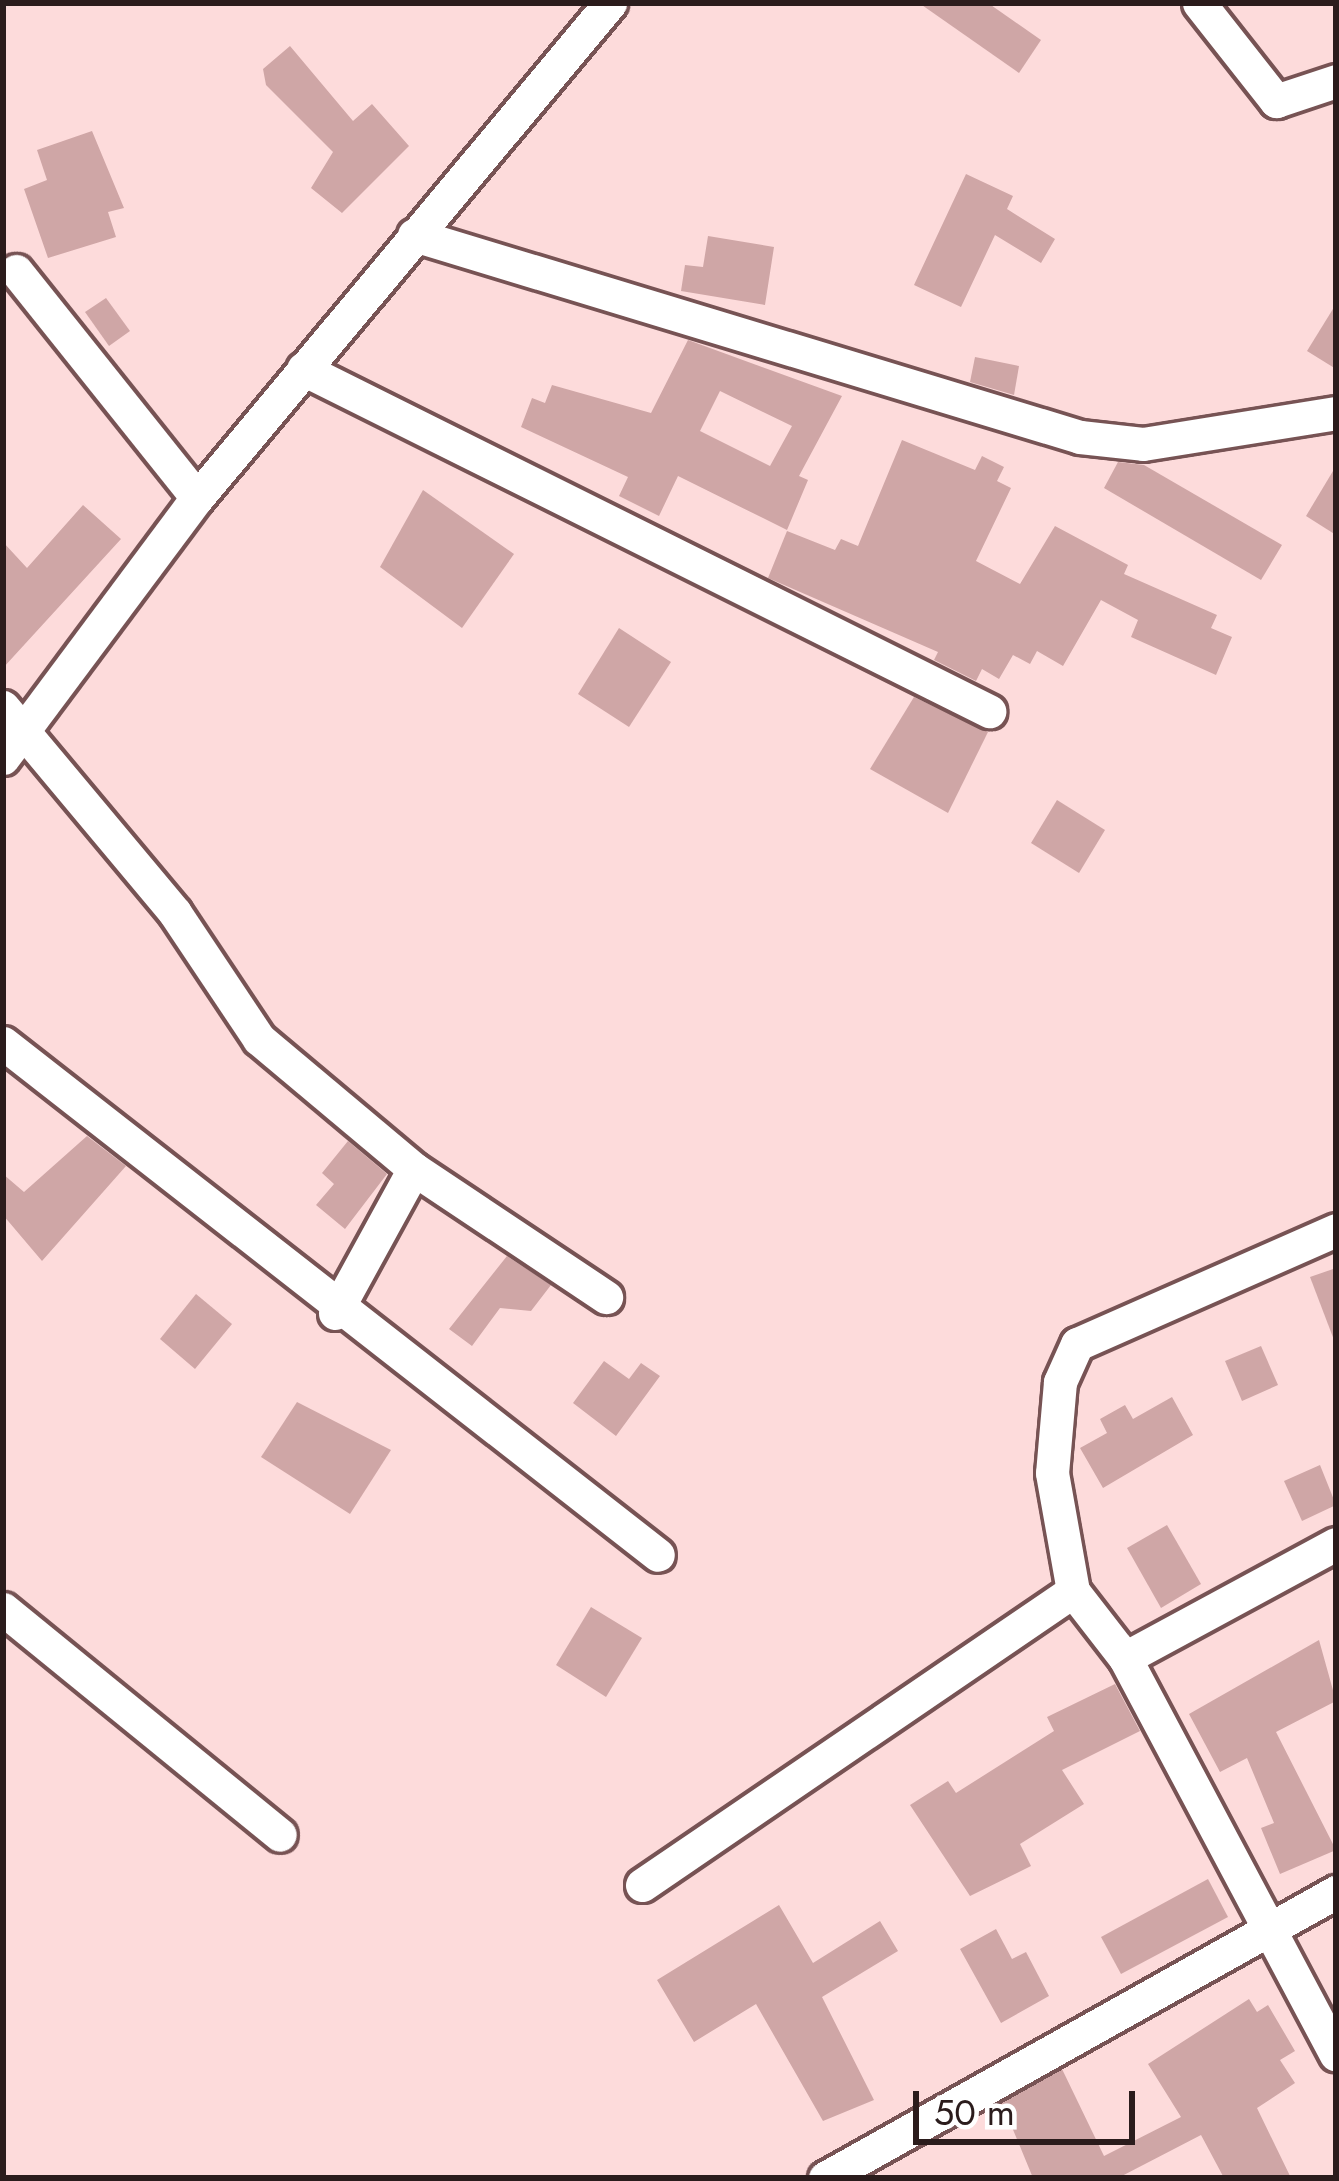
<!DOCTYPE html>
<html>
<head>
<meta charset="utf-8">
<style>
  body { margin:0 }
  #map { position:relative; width:1339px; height:2181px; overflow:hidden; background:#fddbdb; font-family:Jost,sans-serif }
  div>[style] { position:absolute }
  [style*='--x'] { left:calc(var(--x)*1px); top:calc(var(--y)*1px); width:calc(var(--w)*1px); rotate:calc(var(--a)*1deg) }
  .building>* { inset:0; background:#cfa6a6 }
  .roads { filter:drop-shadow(3px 0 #775354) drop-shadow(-3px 0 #775354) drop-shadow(0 3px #775354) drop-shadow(0 -3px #775354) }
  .street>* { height:33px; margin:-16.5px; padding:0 16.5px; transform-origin:16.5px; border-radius:16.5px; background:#fff }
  span { translate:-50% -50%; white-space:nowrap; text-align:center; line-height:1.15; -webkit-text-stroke:9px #fff; paint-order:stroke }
  .frame { position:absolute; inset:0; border:6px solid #2b1c1c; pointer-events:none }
  .scale { position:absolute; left:913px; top:2091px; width:222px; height:54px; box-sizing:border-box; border:6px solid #2b1c1c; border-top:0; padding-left:15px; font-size:36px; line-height:42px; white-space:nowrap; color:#2b1c1c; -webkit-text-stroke:9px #fff; paint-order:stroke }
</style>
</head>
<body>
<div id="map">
  <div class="building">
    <div style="clip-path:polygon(919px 3px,988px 3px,1041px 40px,1019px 73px)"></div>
    <div style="clip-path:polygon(290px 46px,353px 121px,372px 104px,409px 146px,342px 213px,311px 188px,333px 152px,266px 85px,263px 69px)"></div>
    <div style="clip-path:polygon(92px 131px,124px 208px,108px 212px,116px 237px,48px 258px,24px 189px,47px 180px,37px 150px)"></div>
    <div style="clip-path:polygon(966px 174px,1013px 196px,1007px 209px,1055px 239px,1041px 263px,995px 235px,961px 307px,914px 285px)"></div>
    <div style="clip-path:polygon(708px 236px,774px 247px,765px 305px,681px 291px,685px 265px,703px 267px)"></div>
    <div style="clip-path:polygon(106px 298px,130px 331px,109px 346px,85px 312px)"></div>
    <div style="clip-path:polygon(1336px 304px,1336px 369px,1307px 351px)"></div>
    <div style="clip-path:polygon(evenodd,688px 340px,842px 396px,799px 476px,808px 480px,787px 530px,678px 476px,659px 516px,619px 496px,628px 477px,521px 427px,532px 398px,545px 403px,552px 385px,651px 413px,688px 340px,720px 391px,792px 426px,770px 466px,700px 431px,720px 391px)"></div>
    <div style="clip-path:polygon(975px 357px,1019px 366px,1014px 395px,970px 382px)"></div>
    <div style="clip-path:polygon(902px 440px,975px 470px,982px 456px,1004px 467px,997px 481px,1011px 488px,976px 561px,1020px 584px,1055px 526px,1128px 565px,1124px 574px,1217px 615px,1211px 628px,1232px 637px,1216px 675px,1131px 637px,1138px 620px,1101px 600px,1063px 666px,1037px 651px,1030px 664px,1013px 655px,999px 679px,982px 669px,976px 681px,934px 660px,938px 652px,768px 578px,787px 531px,835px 550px,841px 539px,858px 546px)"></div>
    <div style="clip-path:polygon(1118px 462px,1144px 465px,1282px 545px,1261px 580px,1104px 488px)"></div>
    <div style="clip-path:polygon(1336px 466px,1336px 535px,1306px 516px)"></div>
    <div style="clip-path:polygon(423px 490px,514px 554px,462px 628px,380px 567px)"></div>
    <div style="clip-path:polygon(83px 505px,121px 539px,3px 668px,3px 542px,27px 568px)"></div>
    <div style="clip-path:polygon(619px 628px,671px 662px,629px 727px,578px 694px)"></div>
    <div style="clip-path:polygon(914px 697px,988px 732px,948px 813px,870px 769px)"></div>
    <div style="clip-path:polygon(1057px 800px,1105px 830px,1079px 873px,1031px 843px)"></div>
    <div style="clip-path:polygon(87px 1136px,126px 1166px,42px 1261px,3px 1215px,3px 1174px,24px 1192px)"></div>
    <div style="clip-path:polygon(348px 1141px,387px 1174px,345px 1229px,316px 1205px,334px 1184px,322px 1173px)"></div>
    <div style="clip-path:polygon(507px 1256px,551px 1285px,531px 1311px,500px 1308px,472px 1346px,449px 1329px)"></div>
    <div style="clip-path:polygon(1336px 1268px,1336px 1340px,1334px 1340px,1310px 1277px)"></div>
    <div style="clip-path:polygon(196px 1294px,232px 1324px,195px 1369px,160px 1339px)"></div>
    <div style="clip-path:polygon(1261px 1346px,1278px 1385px,1242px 1401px,1225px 1361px)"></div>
    <div style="clip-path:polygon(604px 1361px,629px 1379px,641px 1363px,660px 1376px,616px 1436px,573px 1403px)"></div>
    <div style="clip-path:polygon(1172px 1397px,1193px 1435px,1103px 1488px,1080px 1448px,1107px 1433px,1100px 1419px,1125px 1405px,1133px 1419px)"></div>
    <div style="clip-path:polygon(297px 1402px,391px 1450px,350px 1514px,261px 1457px)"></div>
    <div style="clip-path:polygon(1320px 1465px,1336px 1505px,1302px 1521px,1284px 1481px)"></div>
    <div style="clip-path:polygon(1167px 1525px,1201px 1584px,1161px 1608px,1127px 1548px)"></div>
    <div style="clip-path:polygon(591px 1607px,642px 1638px,606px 1697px,556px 1665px)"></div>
    <div style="clip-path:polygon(1319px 1640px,1336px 1701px,1276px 1732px,1336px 1850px,1280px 1874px,1261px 1828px,1274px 1823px,1247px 1758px,1220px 1772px,1189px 1714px)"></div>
    <div style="clip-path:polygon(1115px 1684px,1140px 1731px,1062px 1770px,1084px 1804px,1020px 1844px,1031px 1866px,970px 1896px,910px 1805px,948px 1781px,956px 1793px,1054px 1731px,1047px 1717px)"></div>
    <div style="clip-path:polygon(1208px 1879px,1228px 1917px,1121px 1974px,1101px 1937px)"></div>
    <div style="clip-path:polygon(779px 1905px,813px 1963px,880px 1921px,898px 1951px,822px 1997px,874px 2100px,823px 2121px,756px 2004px,694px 2042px,657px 1980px)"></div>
    <div style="clip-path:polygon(996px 1929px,1012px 1959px,1026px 1952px,1049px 1996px,1001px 2023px,960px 1949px)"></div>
    <div style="clip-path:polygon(1249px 1999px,1257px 2012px,1268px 2005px,1295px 2051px,1280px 2060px,1295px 2083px,1257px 2108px,1291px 2178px,1224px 2178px,1201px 2135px,1118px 2178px,1033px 2178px,1002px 2103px,1062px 2069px,1104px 2156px,1181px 2117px,1148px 2064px)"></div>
  </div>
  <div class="roads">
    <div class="street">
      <div style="--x:1199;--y:3;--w:125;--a:51.8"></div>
      <div style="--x:1276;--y:101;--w:63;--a:-18.4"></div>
      <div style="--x:414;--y:235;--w:696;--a:16.87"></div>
      <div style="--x:1080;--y:437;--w:63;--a:6.3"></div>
      <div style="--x:1143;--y:444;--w:195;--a:-9.1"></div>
      <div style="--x:16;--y:271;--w:290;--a:51.4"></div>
      <div style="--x:303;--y:369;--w:767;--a:26.5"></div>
      <div style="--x:3;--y:707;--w:268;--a:50.1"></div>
      <div style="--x:175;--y:913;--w:151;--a:56.3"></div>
      <div style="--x:259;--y:1039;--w:202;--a:40"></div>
      <div style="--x:414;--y:1169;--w:231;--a:33.7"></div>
      <div style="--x:3;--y:758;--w:324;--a:-53.3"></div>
      <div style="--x:197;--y:498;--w:645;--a:-50.16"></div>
      <div style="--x:3;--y:1043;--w:831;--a:38.01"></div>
      <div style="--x:1336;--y:1230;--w:283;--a:156.2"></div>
      <div style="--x:1077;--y:1344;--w:42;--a:114.1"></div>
      <div style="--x:1060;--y:1382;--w:91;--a:95"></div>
      <div style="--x:1052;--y:1473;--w:120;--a:79.9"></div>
      <div style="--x:1073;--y:1591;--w:85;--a:52.2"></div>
      <div style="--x:1125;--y:1658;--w:449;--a:62"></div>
      <div style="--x:335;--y:1313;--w:164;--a:-61.3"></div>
      <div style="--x:3;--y:1609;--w:357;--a:39.2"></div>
      <div style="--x:1125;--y:1658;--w:240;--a:-28.4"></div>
      <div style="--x:642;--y:1885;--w:522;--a:-34.3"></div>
      <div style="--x:825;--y:2178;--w:586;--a:-29.24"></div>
    </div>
  </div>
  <div class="frame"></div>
  <div class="scale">50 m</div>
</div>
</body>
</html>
